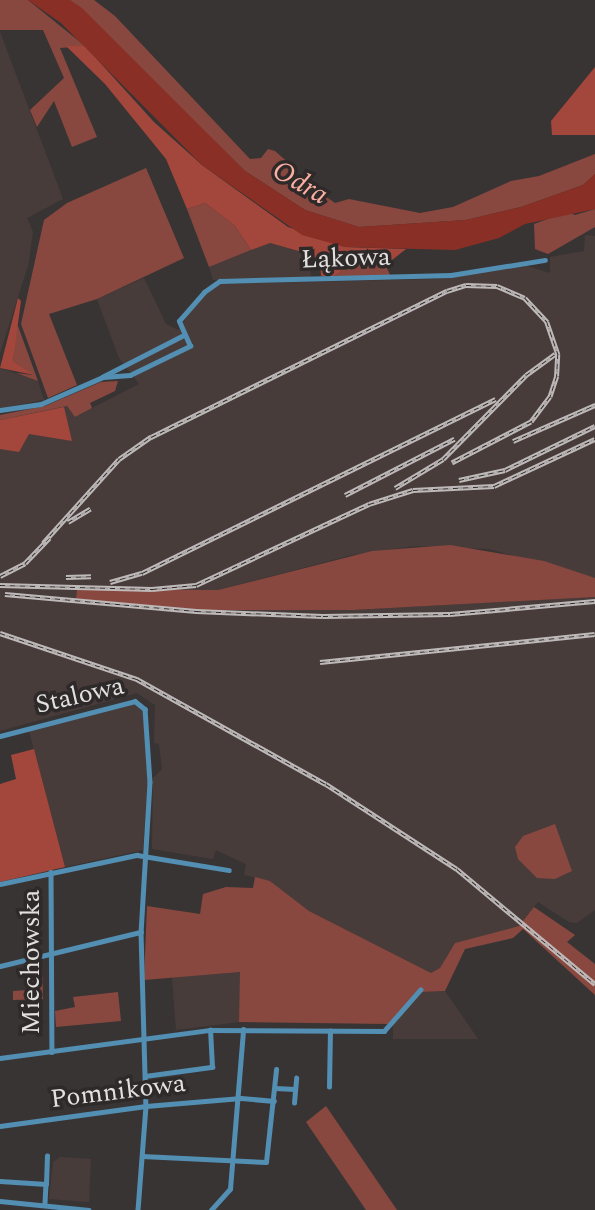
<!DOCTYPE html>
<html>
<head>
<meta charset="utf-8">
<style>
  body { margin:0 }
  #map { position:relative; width:595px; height:1210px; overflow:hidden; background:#393434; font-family:Spectral,serif }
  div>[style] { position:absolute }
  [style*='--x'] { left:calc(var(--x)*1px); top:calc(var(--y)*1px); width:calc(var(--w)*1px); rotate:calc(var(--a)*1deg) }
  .built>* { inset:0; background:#483c3a }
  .green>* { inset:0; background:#88483f }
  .forest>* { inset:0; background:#a3463b }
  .water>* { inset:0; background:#8a2f25 }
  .street>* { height:4.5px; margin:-2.25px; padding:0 2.25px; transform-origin:2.25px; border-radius:2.25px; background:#528fb3 }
  .rail>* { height:4.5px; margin-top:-2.25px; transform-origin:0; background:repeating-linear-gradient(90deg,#2f2a2a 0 5px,#bebaba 0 10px); box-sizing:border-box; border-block:2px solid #bebaba }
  span { translate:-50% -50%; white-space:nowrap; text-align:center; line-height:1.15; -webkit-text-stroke:7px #2f2a2a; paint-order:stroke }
  .street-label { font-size:26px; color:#e3e0e0 }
  .water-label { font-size:28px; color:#fcaea2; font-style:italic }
</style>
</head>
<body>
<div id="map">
  <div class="built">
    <div style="clip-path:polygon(0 32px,63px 199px,27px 218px,33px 232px,28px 266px,0 353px)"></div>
    <div style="clip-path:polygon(585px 235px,595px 236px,595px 578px,489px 549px,415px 546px,352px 555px,218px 590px,77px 589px,76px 599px,203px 610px,353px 610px,595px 597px,595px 910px,577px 923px,569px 922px,538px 902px,519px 926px,455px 943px,440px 968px,431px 973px,309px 911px,270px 881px,244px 875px,246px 864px,216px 850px,213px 859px,152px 849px,153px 778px,162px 769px,159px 744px,154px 743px,155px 705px,137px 693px,0 731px,0 420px,67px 406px,75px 417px,139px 384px,119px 358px,97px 299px,144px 278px,166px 324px,178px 330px,199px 300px,219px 284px,434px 279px,527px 266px,550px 273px,550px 257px,584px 251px)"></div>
    <div style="clip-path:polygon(269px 243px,309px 254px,311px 278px,213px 280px,209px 267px)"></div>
    <div style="clip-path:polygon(0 368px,38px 381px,44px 400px,0 408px)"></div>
    <div style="clip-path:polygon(134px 702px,140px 703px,143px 713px,148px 771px,143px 850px,65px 867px,29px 731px)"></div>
    <div style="clip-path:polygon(241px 972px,239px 1022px,176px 1030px,172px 977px)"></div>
    <div style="clip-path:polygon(445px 991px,478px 1039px,393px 1039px,393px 1023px,420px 992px)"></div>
    <div style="clip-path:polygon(60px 1157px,91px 1159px,89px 1202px,49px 1199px,53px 1162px)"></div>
  </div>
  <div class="green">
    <div style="clip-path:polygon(0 0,28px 0,85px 46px,60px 48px,97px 137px,72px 147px,54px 101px,37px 127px,30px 110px,64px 78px,43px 30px,0 30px)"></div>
    <div style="clip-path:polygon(70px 0,94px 0,115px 16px,250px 159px,261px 158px,268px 149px,275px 151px,291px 165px,287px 182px,297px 189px,315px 189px,335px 203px,349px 199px,420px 213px,453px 207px,511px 181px,539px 176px,595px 154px,595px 174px,583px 185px,521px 207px,466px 220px,359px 227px,305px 210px,245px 171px)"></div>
    <div style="clip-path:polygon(146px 168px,184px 258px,97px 299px,49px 314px,77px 385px,48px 398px,21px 324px,44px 220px,67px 203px)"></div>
    <div style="clip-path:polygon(205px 203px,234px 225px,251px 250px,209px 267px,187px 209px)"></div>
    <div style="clip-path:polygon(595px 209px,595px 227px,548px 254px,535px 249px,534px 224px,567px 212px,575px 215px)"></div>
    <div style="clip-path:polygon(368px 258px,384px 261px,390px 275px,333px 277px,353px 260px)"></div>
    <div style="clip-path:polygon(16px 323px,18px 326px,38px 381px,16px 373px,33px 375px,13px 361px)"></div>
    <div style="clip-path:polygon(118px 381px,115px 391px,90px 403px,92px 408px,75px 417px,67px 406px,0 420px,0 415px,45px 406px,101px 382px)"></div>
    <div style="clip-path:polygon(450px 545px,544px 561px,595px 578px,595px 597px,353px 610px,203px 610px,76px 599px,77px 589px,218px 590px,372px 551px)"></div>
    <div style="clip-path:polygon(555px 824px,572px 871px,555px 879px,537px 878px,518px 859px,515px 847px,523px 836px)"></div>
    <div style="clip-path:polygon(255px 877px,270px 881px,309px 911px,431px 973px,440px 968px,455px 943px,519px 926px,534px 907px,575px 935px,567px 942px,595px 964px,595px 995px,523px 929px,513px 938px,465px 949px,445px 991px,420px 992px,388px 1024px,239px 1022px,240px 972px,144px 980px,147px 906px,200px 914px,203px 894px,226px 887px,253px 888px)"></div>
    <div style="clip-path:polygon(42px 961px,43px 999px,13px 1000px,13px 991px,28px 990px,26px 964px)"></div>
    <div style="clip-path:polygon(118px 992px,121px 1021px,56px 1027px,55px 1011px,75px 1007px,73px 997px)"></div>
    <div style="clip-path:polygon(326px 1106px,397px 1210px,366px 1210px,306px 1122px)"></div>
  </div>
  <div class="forest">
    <div style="clip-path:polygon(66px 46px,85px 46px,154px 122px,202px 165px,288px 227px,345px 247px,406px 249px,387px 264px,357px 258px,333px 277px,321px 276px,320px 261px,309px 254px,270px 243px,251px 250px,234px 225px,205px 203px,187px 209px,166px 159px,105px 84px)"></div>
    <div style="clip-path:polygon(595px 67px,595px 135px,552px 135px,551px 121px)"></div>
    <div style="clip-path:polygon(18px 298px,21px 301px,13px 361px,34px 375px,0 368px)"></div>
    <div style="clip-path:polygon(64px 407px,72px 441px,29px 434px,19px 452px,0 449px,0 420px)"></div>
    <div style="clip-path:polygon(34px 749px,65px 867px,0 882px,0 784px,16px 779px,11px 755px)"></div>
  </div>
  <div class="water">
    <div style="clip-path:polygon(28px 0,70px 0,82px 8px,245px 171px,305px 210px,359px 227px,466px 220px,521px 207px,583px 185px,595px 174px,595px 209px,525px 224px,499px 238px,455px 250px,345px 247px,302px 235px,202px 165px,61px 23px)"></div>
  </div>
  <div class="street">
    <div style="--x:185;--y:335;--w:92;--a:152.9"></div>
    <div style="--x:103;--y:377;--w:27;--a:-4"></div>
    <div style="--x:130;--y:375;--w:67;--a:-25.8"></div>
    <div style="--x:190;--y:346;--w:27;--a:-114"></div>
    <div style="--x:179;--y:321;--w:38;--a:-49"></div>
    <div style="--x:204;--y:292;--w:19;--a:-35"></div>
    <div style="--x:220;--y:281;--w:231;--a:-1.5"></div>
    <div style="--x:451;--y:275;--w:95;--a:-9.1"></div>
    <div style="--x:0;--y:410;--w:41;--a:-8.3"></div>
    <div style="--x:41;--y:404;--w:68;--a:-23.5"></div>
    <div style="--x:0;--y:736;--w:139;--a:-14.5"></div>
    <div style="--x:135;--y:701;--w:13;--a:39"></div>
    <div style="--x:145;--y:709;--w:73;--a:86.1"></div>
    <div style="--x:150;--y:782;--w:150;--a:93.4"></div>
    <div style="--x:141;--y:932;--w:174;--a:88.4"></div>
    <div style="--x:146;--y:1106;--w:104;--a:94.4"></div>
    <div style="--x:51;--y:872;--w:180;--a:89.7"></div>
    <div style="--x:0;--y:884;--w:140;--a:-12"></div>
    <div style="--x:137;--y:855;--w:93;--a:9.3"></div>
    <div style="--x:0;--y:966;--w:145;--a:-13.6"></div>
    <div style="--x:0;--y:1058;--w:212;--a:-7.6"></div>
    <div style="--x:210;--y:1030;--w:174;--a:0.3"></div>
    <div style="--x:384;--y:1031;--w:55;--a:-48.7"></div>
    <div style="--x:145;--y:1076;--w:68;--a:-7.7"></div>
    <div style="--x:212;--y:1067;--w:37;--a:-93"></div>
    <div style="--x:329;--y:1087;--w:56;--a:-89"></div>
    <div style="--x:275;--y:1088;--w:20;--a:3"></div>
    <div style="--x:294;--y:1103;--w:25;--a:-85"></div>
    <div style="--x:0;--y:1126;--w:147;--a:-7.8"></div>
    <div style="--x:146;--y:1106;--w:95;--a:-4.8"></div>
    <div style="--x:241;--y:1098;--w:33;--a:5"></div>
    <div style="--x:142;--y:1156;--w:124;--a:2.8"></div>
    <div style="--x:266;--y:1162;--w:93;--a:-83.8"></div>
    <div style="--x:0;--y:1181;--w:46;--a:3.7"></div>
    <div style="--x:46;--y:1184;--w:21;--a:93"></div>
    <div style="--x:46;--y:1184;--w:28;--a:-88"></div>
    <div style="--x:0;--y:1201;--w:89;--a:5.8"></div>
    <div style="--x:211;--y:1210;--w:28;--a:-48"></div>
    <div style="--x:230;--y:1189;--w:160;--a:-85.3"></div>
  </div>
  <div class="rail">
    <div style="--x:513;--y:441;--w:90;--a:-23.7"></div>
    <div style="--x:459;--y:480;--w:47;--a:-12.3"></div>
    <div style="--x:505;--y:470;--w:100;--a:-26.1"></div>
    <div style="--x:395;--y:488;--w:56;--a:-31.1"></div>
    <div style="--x:443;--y:459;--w:118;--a:-45.3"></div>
    <div style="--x:526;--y:375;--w:36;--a:-36"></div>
    <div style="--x:345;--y:495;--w:123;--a:-27.2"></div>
    <div style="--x:68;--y:522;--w:26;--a:-31"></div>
    <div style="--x:43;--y:543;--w:113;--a:-47.9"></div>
    <div style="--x:119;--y:459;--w:39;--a:-35"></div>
    <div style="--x:151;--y:437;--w:330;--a:-26.3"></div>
    <div style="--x:447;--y:291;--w:20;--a:-18"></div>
    <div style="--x:466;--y:285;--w:31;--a:2"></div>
    <div style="--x:497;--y:286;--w:30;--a:23"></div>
    <div style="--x:525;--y:298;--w:33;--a:47"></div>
    <div style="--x:547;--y:322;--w:34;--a:71"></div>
    <div style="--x:558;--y:354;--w:22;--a:93"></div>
    <div style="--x:557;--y:376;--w:22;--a:108"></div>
    <div style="--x:550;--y:397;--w:31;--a:127"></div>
    <div style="--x:531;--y:422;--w:89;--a:152.6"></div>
    <div style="--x:0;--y:576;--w:28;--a:-27"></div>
    <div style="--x:25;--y:563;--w:35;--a:-46"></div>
    <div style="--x:66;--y:577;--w:25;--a:-2"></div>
    <div style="--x:110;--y:582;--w:33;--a:-16"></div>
    <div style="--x:142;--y:573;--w:394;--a:-26.2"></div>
    <div style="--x:0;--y:585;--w:152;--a:1.5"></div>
    <div style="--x:152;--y:589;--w:44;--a:-5.2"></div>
    <div style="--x:196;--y:585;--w:191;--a:-25.1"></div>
    <div style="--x:369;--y:504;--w:46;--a:-17.7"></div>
    <div style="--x:413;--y:490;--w:81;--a:-2.8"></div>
    <div style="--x:494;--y:486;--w:111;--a:-25"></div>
    <div style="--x:5;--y:594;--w:192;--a:5.1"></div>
    <div style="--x:196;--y:611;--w:127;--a:2.3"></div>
    <div style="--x:323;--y:616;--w:127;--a:-0.9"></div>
    <div style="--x:450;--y:614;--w:146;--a:-5.1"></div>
    <div style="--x:0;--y:633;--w:145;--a:18.6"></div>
    <div style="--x:137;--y:679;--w:216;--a:29.1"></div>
    <div style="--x:326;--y:784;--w:156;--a:33"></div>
    <div style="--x:457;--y:869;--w:180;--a:39.8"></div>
    <div style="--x:320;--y:662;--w:276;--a:-5.8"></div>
  </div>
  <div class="street-label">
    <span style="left:346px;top:259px;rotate:-2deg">Łąkowa</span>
    <span style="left:80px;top:696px;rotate:-13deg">Stalowa</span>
    <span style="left:32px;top:962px;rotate:-90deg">Miechowska</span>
    <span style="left:118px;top:1092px;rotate:-7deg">Pomnikowa</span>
  </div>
  <div class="water-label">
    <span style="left:300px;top:183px;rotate:30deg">Odra</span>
  </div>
</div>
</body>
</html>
